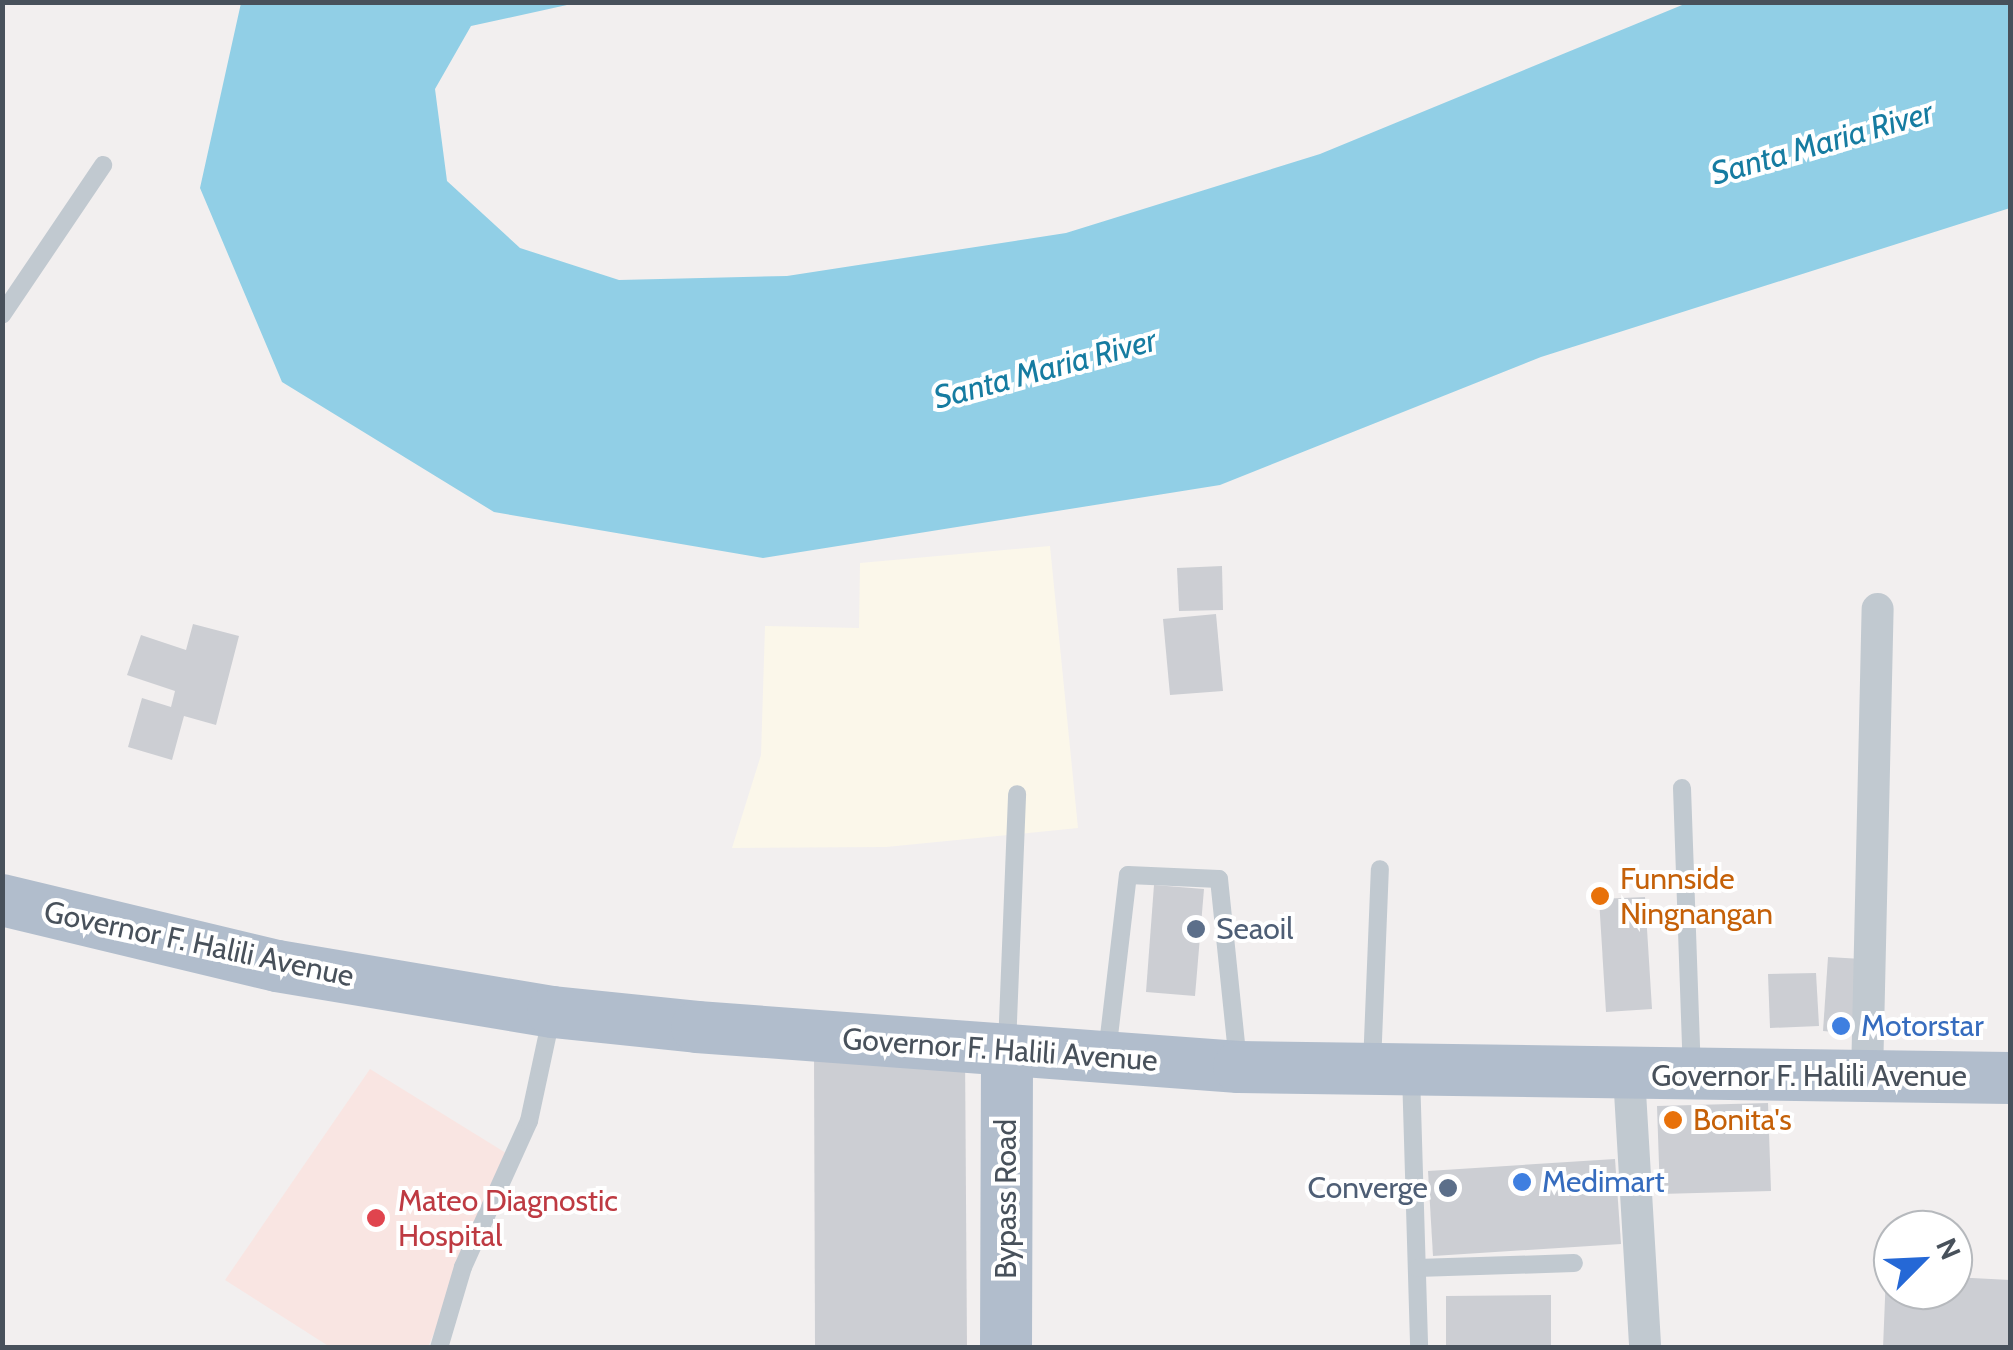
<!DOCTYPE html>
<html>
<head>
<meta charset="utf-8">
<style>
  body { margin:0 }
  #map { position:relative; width:2013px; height:1350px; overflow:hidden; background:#f2efef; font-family:Cabin,sans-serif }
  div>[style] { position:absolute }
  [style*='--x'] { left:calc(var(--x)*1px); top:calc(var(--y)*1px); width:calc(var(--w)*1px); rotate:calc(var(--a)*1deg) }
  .commercial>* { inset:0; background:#fbf7ea }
  .medical>* { inset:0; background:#f9e5e2 }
  .water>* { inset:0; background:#91cfe6 }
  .building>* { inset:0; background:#ccced3 }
  .service>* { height:18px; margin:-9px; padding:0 9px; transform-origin:9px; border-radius:9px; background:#c1c9d0 }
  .minor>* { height:32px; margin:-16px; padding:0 16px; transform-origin:16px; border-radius:16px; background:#c1c9d0 }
  .primary>* { height:52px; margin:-26px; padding:0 26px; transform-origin:26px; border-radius:26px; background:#b1bdcc }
  .dots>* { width:28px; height:28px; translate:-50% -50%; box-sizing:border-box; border:5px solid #fff; border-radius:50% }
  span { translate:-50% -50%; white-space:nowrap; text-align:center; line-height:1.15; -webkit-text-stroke:8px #fff; paint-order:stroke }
  .food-label { font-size:30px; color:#c56008 }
  .left { translate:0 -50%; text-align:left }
  .service-label { font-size:30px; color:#4e5e75 }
  .right { translate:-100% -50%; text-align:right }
  .street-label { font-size:30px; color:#48515b }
  .shop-label { font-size:30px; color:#366cbe }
  .health-label { font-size:30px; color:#be3a42 }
  .water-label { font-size:32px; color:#167ca1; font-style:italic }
  .frame { position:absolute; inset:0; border:5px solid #48515b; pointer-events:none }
  .north { position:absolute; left:1873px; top:1210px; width:100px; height:100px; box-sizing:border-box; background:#fff; border:2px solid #b6b9bd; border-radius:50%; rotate:66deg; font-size:28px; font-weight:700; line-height:40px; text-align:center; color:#48515b }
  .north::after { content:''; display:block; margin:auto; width:35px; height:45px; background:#2568d6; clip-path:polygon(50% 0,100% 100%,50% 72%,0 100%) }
</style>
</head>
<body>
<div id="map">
  <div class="commercial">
    <div style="clip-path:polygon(1050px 546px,1078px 828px,886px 847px,732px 848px,761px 755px,765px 626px,859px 628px,860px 563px)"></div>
  </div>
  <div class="medical">
    <div style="clip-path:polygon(370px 1069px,511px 1156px,428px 1347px,330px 1347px,225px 1280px)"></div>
  </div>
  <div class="water">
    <div style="clip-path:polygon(241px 3px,576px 3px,471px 26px,435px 89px,447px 181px,520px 248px,619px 280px,787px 276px,1066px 233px,1320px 154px,1687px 3px,2010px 3px,2010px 208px,1541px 357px,1220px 485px,763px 558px,494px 512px,282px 382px,200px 188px)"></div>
  </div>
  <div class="building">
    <div style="clip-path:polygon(1222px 566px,1223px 610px,1179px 611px,1177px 568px)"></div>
    <div style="clip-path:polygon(1216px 614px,1223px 691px,1170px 695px,1163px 619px)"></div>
    <div style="clip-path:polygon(193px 624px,239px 636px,216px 725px,184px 716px,172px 760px,128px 747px,142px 698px,171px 707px,175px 691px,127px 675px,141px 635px,186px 650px)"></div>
    <div style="clip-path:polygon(1154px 885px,1204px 889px,1195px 996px,1146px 992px)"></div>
    <div style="clip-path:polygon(1645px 897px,1652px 1009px,1606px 1012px,1599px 899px)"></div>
    <div style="clip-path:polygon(1828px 957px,1862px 959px,1857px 1034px,1823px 1031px)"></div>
    <div style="clip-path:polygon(1816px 973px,1819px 1026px,1770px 1028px,1768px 974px)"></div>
    <div style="clip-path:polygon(965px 1050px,967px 1348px,815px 1348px,814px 1051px)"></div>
    <div style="clip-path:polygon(1768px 1103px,1771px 1191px,1660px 1194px,1657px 1106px)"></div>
    <div style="clip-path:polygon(1615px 1159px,1621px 1244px,1433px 1256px,1428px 1171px)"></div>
    <div style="clip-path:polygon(1886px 1274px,1893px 1275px,1893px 1290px,1953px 1290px,1953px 1277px,2010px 1280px,2010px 1348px,1883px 1348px)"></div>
    <div style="clip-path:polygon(1551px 1295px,1551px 1348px,1446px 1348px,1446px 1296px)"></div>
  </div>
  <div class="service">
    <div style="--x:2;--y:315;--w:181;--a:-56"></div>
    <div style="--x:1682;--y:788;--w:280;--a:88"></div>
    <div style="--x:1007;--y:1046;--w:252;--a:-87.7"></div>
    <div style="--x:1107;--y:1053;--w:179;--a:-83.3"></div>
    <div style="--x:1128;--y:875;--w:91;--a:2.5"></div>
    <div style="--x:1219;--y:879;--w:184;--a:84.1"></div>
    <div style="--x:1372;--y:1065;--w:196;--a:-87.7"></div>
    <div style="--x:1411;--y:1073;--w:275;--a:88.3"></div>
    <div style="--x:1417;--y:1268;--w:157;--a:-1.8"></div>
    <div style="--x:439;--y:1348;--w:84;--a:-73.5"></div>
    <div style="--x:463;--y:1267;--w:160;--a:-65.7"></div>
    <div style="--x:529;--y:1121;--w:105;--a:-77.9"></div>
  </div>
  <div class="minor">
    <div style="--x:1629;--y:1075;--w:273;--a:86.6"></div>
    <div style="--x:1867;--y:1077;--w:468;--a:-88.7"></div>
  </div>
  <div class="primary">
    <div style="--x:2;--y:900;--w:283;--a:13.5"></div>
    <div style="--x:277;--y:966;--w:280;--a:9.5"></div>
    <div style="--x:553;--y:1012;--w:145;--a:5.9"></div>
    <div style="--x:697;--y:1027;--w:543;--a:4.22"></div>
    <div style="--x:1239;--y:1067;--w:771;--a:0.82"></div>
    <div style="--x:1006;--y:1348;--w:297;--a:-89.8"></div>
  </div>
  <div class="dots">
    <div style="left:1600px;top:896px;background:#e8710a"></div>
    <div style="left:1196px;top:929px;background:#5c6f8a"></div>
    <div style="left:1841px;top:1026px;background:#3f7fe0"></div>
    <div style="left:1673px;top:1120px;background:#e8710a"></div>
    <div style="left:1522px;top:1182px;background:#3f7fe0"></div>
    <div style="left:1448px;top:1188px;background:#5c6f8a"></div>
    <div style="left:376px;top:1218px;background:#e0444e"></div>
  </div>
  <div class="food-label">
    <span class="left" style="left:1620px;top:896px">Funnside<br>Ningnangan</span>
    <span class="left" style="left:1693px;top:1120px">Bonita's</span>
  </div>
  <div class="service-label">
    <span class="left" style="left:1216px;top:929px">Seaoil</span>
    <span class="right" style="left:1428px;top:1188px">Converge</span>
  </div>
  <div class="street-label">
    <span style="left:199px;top:944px;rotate:12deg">Governor F. Halili Avenue</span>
    <span style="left:1000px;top:1050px;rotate:4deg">Governor F. Halili Avenue</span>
    <span style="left:1809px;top:1076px">Governor F. Halili Avenue</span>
    <span style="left:1006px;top:1199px;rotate:-90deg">Bypass Road</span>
  </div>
  <div class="shop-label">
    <span class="left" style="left:1861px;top:1026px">Motorstar</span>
    <span class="left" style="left:1542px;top:1182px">Medimart</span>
  </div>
  <div class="health-label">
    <span class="left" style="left:398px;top:1218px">Mateo Diagnostic<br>Hospital</span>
  </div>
  <div class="water-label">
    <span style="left:1822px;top:143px;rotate:-16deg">Santa Maria River</span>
    <span style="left:1045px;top:369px;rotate:-15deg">Santa Maria River</span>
  </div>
  <div class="frame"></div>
  <div class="north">N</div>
</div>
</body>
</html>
